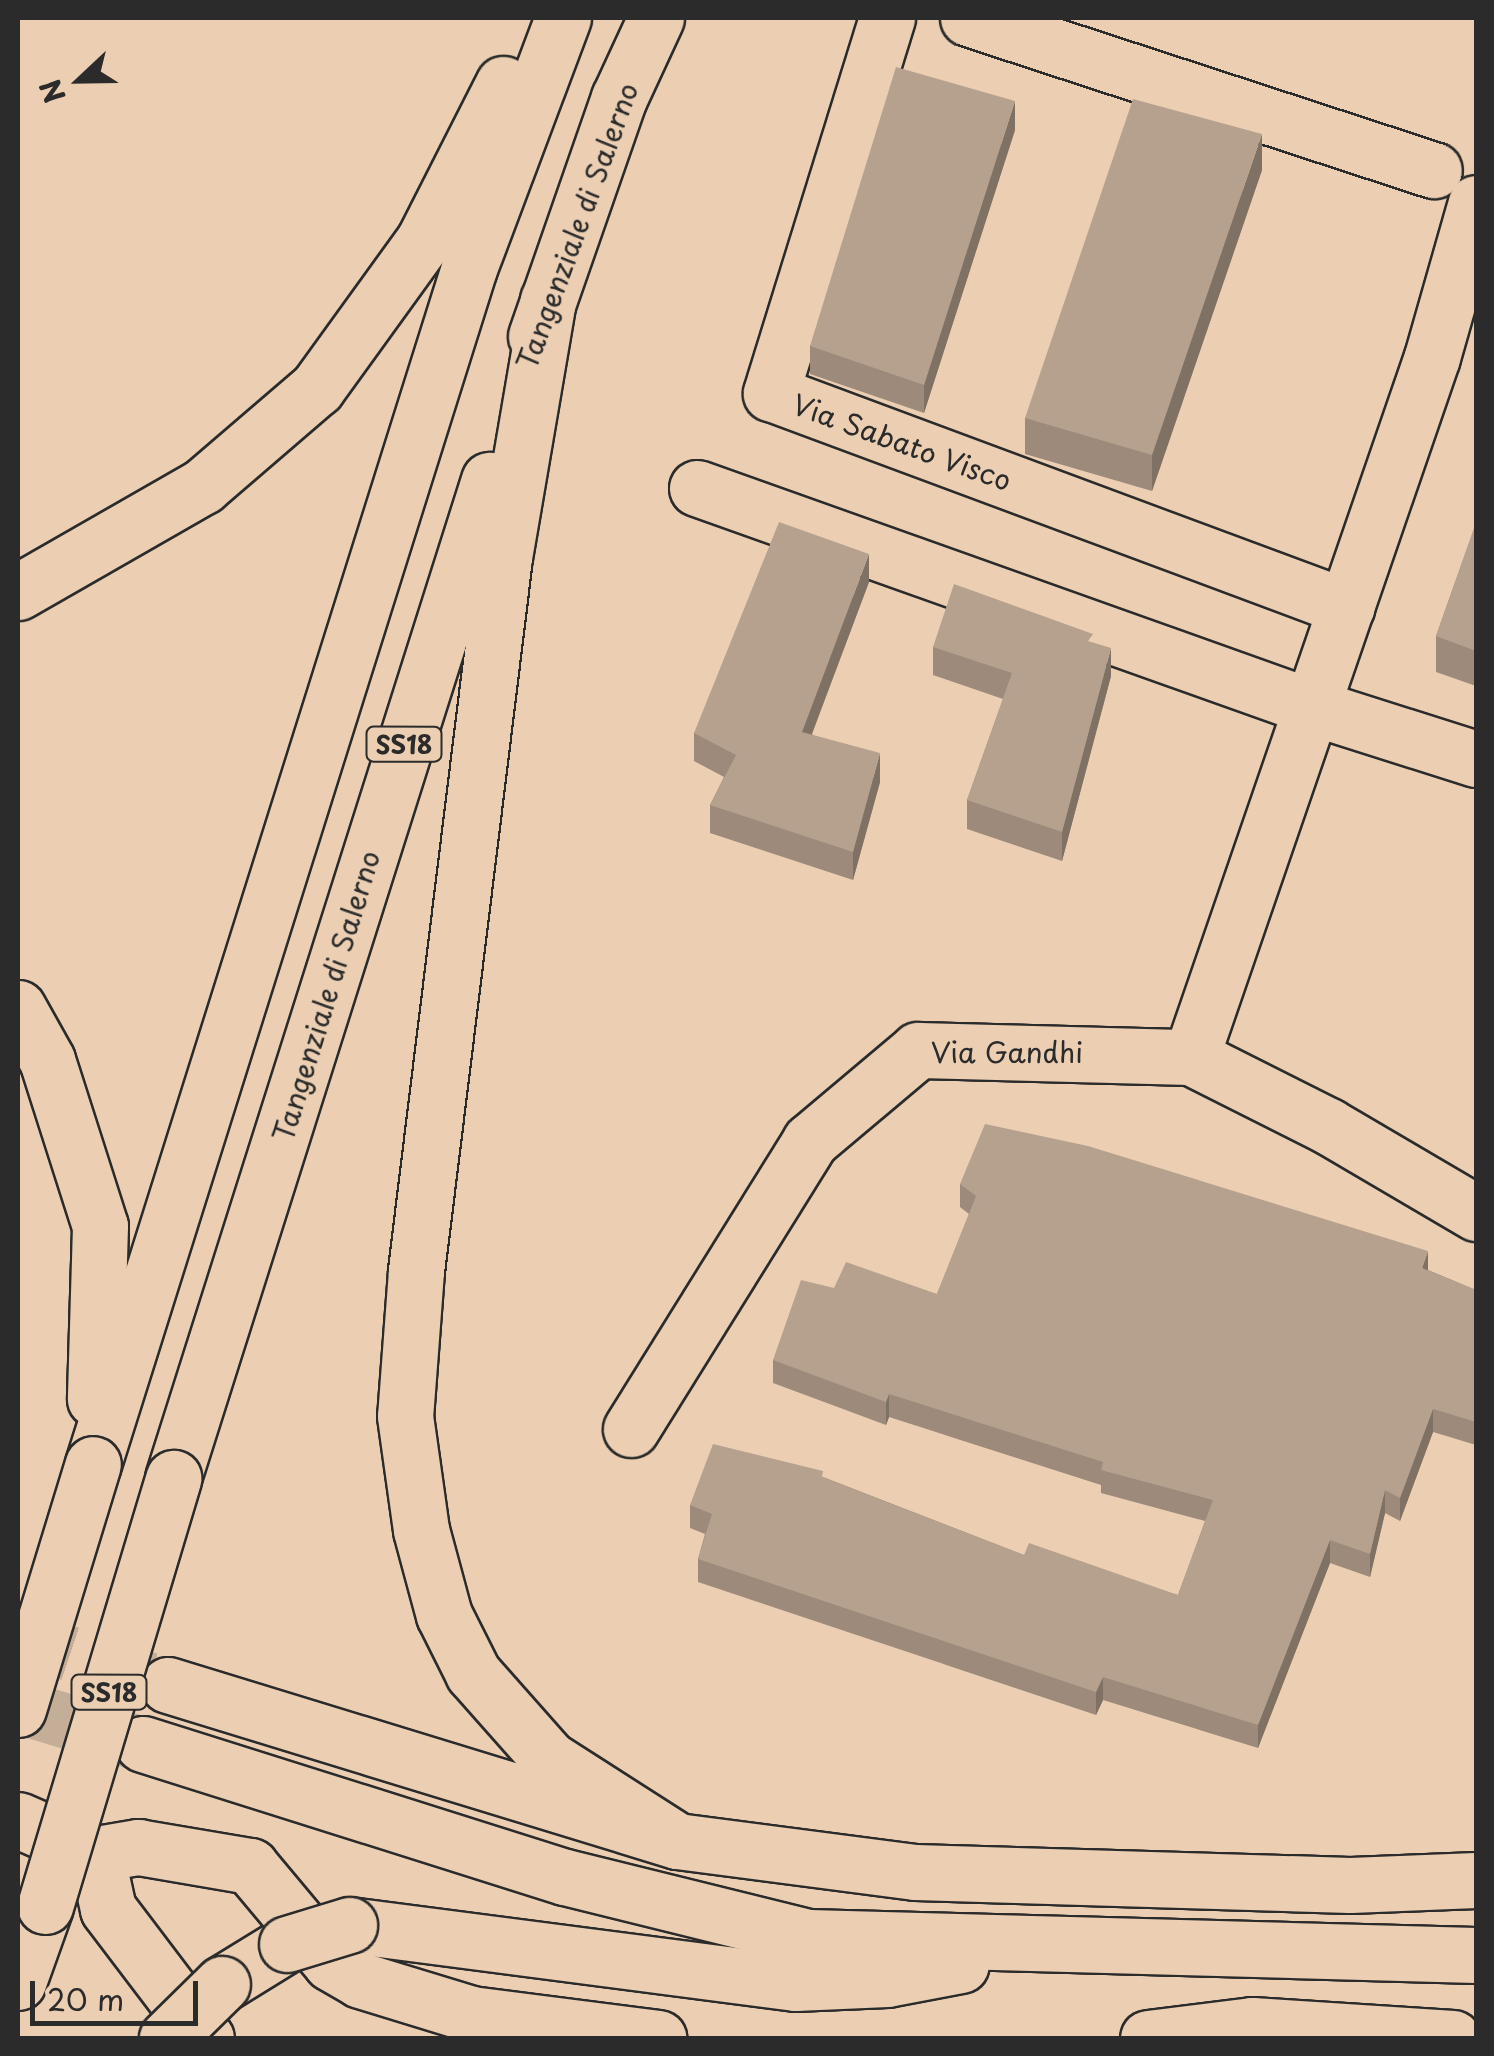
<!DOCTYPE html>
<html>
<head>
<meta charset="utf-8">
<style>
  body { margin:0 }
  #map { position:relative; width:1494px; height:2056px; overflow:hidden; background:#eccfb3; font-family:"Playpen Sans",sans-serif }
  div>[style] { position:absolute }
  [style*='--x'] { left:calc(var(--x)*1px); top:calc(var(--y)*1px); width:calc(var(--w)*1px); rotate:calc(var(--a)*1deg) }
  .highway-tunnel>* { height:55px; margin-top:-27.5px; transform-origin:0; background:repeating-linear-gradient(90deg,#c5ae98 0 55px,transparent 0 83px) }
  .roads { filter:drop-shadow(2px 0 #2b2b2b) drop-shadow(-2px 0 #2b2b2b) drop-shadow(0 2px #2b2b2b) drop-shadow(0 -2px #2b2b2b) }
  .minor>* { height:55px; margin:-27.5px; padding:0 27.5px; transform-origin:27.5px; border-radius:27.5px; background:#eccfb3 }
  .highway>* { height:55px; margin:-27.5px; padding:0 27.5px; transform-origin:27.5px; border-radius:27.5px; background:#eccfb3 }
  .bridges { filter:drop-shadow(2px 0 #2b2b2b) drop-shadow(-2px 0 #2b2b2b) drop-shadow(0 2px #2b2b2b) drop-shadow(0 -2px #2b2b2b) }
  .highway-bridge>* { height:55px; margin:-27.5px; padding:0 27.5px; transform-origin:27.5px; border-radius:27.5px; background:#eccfb3 }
  .wall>* { inset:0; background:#9d8a7a }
  .shaded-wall>* { inset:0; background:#7f7163 }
  .building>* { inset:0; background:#b6a18e }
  span { translate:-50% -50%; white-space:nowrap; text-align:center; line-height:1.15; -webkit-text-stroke:9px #eccfb3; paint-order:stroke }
  .shield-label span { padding:2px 8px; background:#eccfb3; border:2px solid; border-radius:8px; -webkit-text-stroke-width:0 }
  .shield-label { font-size:25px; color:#2b2b2b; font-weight:700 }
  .street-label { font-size:28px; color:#2b2b2b }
  .frame { position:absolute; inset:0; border:20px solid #2b2b2b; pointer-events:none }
  .north { position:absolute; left:30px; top:30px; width:100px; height:100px; -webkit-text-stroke:8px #eccfb3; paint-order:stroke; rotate:248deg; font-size:28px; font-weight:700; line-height:40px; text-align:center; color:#2b2b2b }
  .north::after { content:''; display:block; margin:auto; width:35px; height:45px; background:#2b2b2b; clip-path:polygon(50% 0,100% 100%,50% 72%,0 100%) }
  .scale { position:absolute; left:30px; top:1981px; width:168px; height:45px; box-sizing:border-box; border:5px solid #2b2b2b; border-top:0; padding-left:12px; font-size:30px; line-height:35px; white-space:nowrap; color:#2b2b2b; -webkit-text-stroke:8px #eccfb3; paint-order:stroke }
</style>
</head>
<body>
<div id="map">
  <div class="highway-tunnel">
    <div style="--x:18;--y:1636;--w:150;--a:18.3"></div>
    <div style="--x:18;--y:1706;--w:131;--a:16.9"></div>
  </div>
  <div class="roads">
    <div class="minor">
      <div style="--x:887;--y:18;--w:393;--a:107.2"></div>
      <div style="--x:771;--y:393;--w:614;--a:20.41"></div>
      <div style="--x:968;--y:18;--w:490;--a:18.1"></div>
      <div style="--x:697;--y:488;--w:653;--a:19.6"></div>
      <div style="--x:1312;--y:707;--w:172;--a:17.6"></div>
      <div style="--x:1191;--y:1057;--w:740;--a:-71"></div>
      <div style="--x:1432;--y:357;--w:160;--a:-74.1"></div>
      <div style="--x:631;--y:1429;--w:339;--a:-58.1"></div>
      <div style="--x:810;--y:1141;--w:141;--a:-40.1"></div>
      <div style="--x:918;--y:1050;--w:273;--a:1.5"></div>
      <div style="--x:1191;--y:1057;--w:153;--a:26.7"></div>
      <div style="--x:1328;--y:1126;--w:172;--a:30.4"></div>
      <div style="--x:18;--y:1820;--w:85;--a:23.6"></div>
      <div style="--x:96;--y:1854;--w:43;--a:-9.5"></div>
      <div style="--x:138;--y:1847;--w:114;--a:9.6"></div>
      <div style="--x:250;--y:1866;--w:126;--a:50.1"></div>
      <div style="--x:331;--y:1963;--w:34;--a:30"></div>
      <div style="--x:360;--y:1980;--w:116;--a:17"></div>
      <div style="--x:471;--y:2014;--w:189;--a:7.3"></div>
      <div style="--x:96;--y:1854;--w:56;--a:77.7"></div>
      <div style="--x:108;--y:1909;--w:162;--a:52.8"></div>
      <div style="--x:1148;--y:2038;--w:105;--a:-7.1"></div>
      <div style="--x:1252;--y:2025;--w:201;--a:3.7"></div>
    </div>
    <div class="highway">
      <div style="--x:548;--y:300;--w:261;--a:99.7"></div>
      <div style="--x:504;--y:557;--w:719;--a:97.03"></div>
      <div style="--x:416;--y:1271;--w:145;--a:94.3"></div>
      <div style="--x:405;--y:1416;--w:115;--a:82"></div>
      <div style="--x:421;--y:1530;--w:88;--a:74.9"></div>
      <div style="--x:444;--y:1615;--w:65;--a:63.4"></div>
      <div style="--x:473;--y:1673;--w:115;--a:48.5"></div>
      <div style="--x:549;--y:1759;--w:152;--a:32.6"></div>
      <div style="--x:536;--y:336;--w:252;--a:-70.8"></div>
      <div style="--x:619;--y:98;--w:88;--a:-65.2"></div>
      <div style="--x:18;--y:592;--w:213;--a:-29.8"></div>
      <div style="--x:203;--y:486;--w:150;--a:-40.7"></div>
      <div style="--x:317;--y:388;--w:183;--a:-54.1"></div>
      <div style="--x:424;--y:240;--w:175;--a:-63.1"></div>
      <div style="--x:18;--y:1008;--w:60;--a:60.9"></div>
      <div style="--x:47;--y:1060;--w:174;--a:72.3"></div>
      <div style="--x:100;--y:1226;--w:173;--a:91.7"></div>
      <div style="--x:93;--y:1464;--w:1254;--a:-72.55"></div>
      <div style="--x:469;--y:268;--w:267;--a:-69.4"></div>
      <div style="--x:173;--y:1478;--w:1047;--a:-72.43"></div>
      <div style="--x:168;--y:1685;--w:532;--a:17.04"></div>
      <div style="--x:677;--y:1841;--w:240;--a:7.4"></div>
      <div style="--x:915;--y:1872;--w:435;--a:1.7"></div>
      <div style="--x:1350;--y:1885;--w:126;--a:-2.3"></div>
      <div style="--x:143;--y:1744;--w:442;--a:17.5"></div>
      <div style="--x:565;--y:1877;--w:250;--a:13.9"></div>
      <div style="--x:808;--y:1937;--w:668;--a:1.54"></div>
      <div style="--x:349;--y:1925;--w:450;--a:7.4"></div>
      <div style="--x:795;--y:1983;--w:92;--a:-2.5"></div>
      <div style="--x:887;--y:1979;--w:75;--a:-10.7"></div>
      <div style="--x:18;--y:1982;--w:81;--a:-70.4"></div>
      <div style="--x:222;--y:1984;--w:76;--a:-31.6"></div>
    </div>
  </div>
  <div class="bridges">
    <div class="highway-bridge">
      <div style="--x:18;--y:1709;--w:256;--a:-73"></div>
      <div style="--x:45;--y:1906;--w:447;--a:-73.3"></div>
      <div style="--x:287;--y:1944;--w:65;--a:-17"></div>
      <div style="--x:167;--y:2038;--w:77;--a:-44.5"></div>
    </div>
  </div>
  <div class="wall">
    <div style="clip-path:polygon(1015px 130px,924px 413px,810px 374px,810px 346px)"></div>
    <div style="clip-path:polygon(1262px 170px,1152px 491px,1025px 454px,1025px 418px)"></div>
    <div style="clip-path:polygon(1476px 523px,1476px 686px,1436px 672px,1436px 636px)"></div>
    <div style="clip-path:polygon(869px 582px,812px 734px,880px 782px,853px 880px,710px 833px,710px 805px,724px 777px,694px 761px,694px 733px)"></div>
    <div style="clip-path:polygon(1093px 643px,1111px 676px,1062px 861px,967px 829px,967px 800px,1003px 699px,933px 675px,933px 647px)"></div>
    <div style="clip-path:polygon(960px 1184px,1428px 1270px,1476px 1290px,1476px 1445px,1433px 1432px,1400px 1521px,1385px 1513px,1370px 1577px,1330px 1563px,1258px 1748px,1103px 1700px,1096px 1715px,698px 1582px,698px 1559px,705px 1534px,690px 1528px,690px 1505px,823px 1477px,1024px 1555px,1178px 1595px,1205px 1521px,1101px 1493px,1101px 1485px,889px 1417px,886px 1425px,773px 1383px,773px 1360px,834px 1288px,937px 1294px,969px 1214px,960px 1207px)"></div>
  </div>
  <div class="shaded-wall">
    <div style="clip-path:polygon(1015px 101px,1015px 130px,924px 413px,924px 385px)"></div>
    <div style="clip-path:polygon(1262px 134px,1262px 170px,1152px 491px,1152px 455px)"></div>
    <div style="clip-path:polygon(869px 554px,869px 582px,802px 760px,802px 732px)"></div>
    <div style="clip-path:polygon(1111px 648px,1111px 676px,1062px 861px,1062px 832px)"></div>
    <div style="clip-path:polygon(880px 753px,880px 782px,853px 880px,853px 852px)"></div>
    <div style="clip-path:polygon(1428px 1251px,1428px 1274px,1422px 1268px)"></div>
    <div style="clip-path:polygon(889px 1394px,889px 1417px,886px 1425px,886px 1402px)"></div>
    <div style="clip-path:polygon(1433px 1409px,1433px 1432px,1400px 1521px,1400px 1498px)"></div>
    <div style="clip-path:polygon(1385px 1490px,1385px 1513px,1370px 1577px,1370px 1554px)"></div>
    <div style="clip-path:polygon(1330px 1540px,1330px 1563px,1258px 1748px,1258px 1725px)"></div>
    <div style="clip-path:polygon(1103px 1677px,1103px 1700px,1096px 1715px,1096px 1692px)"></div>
  </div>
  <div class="building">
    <div style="clip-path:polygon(896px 67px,1015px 101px,924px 385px,810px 346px)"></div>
    <div style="clip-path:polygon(1133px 99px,1262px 134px,1152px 455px,1025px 418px)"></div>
    <div style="clip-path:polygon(779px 522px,869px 554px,802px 732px,880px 753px,853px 852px,710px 805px,736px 755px,694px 733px)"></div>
    <div style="clip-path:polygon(1476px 523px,1476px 651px,1436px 636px)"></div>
    <div style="clip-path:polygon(954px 584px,1093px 634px,1088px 641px,1111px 648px,1062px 832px,967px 800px,1012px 673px,933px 647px)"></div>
    <div style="clip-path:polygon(985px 1124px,1088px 1146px,1428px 1251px,1422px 1268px,1476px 1290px,1476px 1422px,1433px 1409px,1400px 1498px,1385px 1490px,1370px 1554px,1330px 1540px,1258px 1725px,1103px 1677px,1096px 1692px,698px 1559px,712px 1514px,690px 1505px,713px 1444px,823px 1471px,822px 1477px,1024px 1555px,1029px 1543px,1178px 1595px,1213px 1500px,1101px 1470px,1103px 1462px,889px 1394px,886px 1402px,773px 1360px,801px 1280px,834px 1288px,846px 1262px,937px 1294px,976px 1196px,960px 1184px)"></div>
  </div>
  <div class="shield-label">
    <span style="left:404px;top:744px">SS18</span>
    <span style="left:109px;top:1692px">SS18</span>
  </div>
  <div class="street-label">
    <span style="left:577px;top:226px;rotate:-70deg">Tangenziale di Salerno</span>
    <span style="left:902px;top:442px;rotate:20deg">Via Sabato Visco</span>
    <span style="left:326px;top:996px;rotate:-73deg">Tangenziale di Salerno</span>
    <span style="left:1007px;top:1052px">Via Gandhi</span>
  </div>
  <div class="frame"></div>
  <div class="north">N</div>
  <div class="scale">20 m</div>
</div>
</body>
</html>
